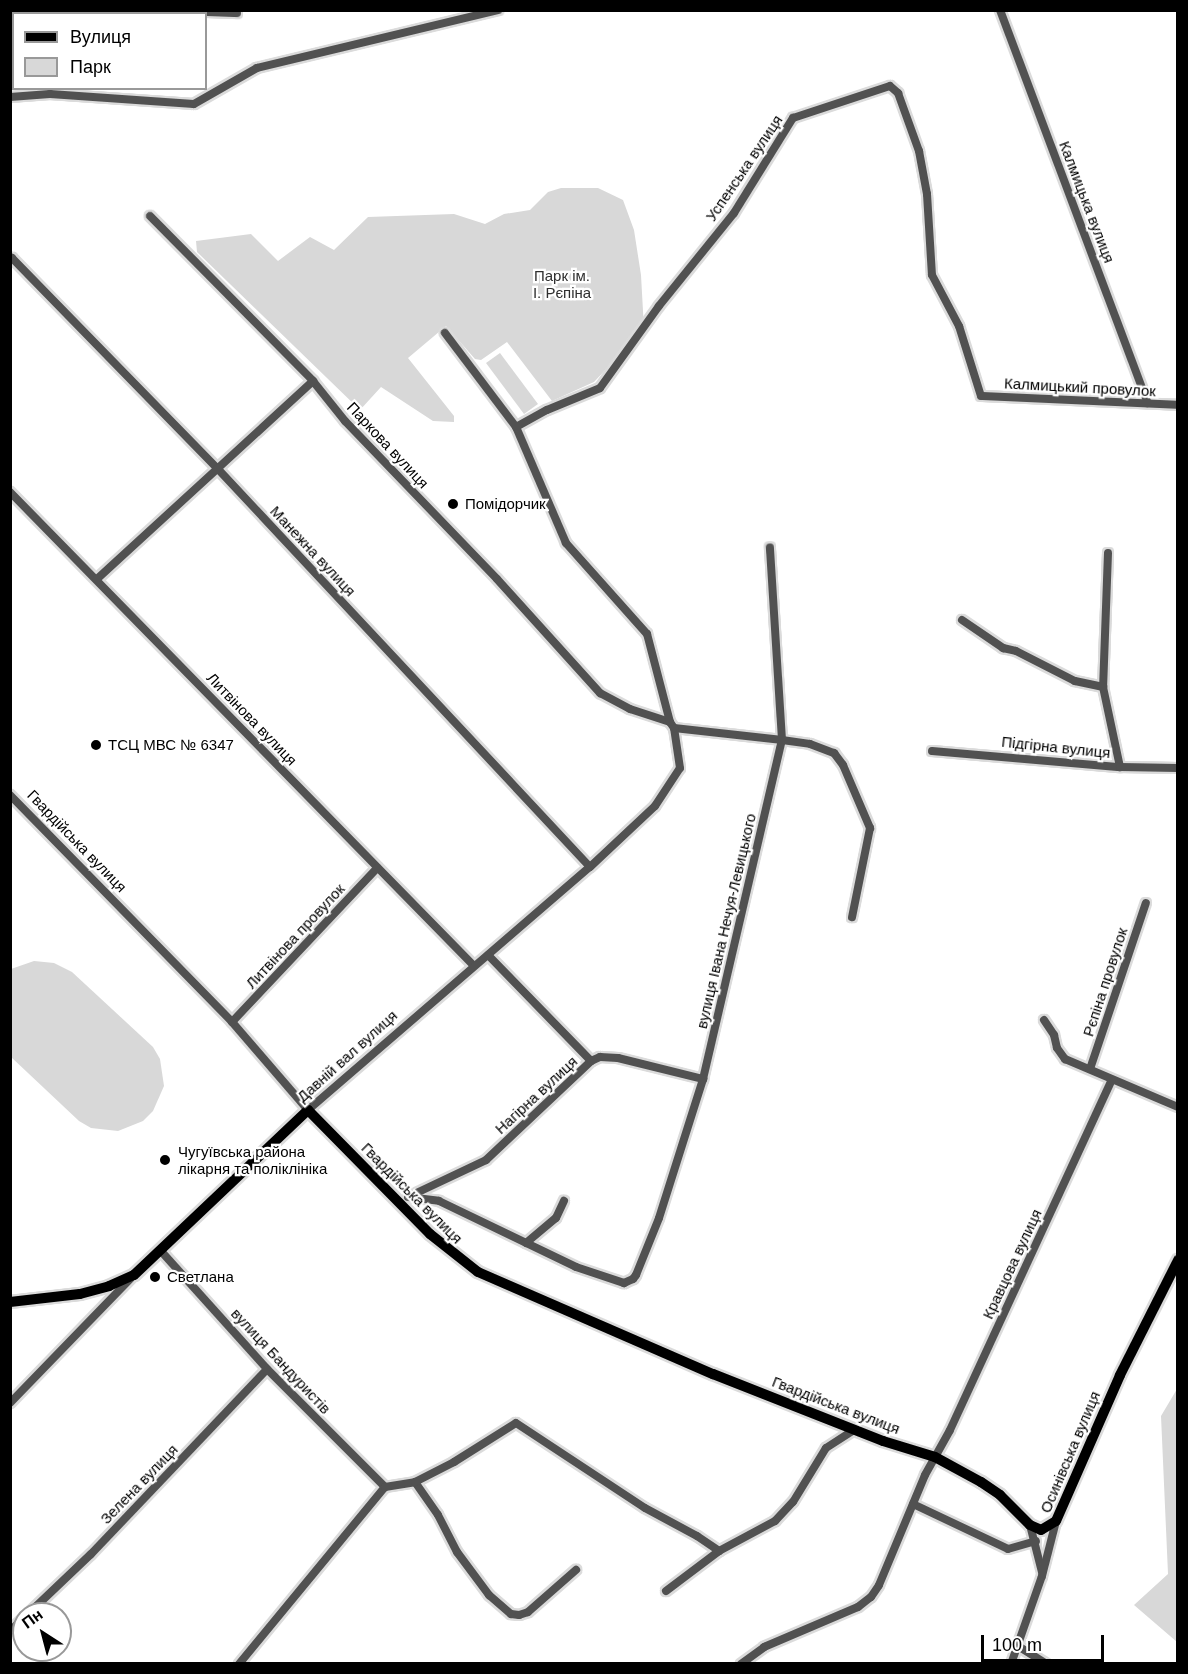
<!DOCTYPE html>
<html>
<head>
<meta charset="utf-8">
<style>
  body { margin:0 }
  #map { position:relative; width:1188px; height:1674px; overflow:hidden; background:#fff; font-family:Arial,sans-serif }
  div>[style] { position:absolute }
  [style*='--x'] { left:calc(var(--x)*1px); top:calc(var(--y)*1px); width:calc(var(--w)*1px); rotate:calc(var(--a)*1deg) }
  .green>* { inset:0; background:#d8d8d8 }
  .roads { filter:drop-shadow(2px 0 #dbdbdb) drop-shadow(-2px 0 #dbdbdb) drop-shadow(0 2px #dbdbdb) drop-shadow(0 -2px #dbdbdb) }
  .minor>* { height:8px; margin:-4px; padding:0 4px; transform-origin:4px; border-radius:4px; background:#515151 }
  .major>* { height:10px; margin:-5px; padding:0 5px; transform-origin:5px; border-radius:5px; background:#000 }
  .dots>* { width:16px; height:16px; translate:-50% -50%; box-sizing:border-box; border:3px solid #fff; border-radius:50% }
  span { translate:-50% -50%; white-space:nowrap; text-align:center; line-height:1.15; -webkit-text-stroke:4.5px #fff; paint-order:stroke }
  .street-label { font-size:15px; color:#000 }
  .park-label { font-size:15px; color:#2f2f2f }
  .poi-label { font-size:15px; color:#000 }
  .left { translate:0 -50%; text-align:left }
  .frame { position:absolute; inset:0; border:12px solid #000; pointer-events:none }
  .legend { position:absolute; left:12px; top:12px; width:195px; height:78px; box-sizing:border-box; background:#fff; border:2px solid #999; margin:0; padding:8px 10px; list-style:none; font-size:18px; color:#000 }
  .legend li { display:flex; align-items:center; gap:12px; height:30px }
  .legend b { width:30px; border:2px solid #999 }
  .north { position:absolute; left:12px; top:1602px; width:60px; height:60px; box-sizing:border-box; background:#fff; border:2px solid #999; border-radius:50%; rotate:324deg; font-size:16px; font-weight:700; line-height:24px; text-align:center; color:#000 }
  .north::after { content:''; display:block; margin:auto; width:21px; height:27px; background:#000; clip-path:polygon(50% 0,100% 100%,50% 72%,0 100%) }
  .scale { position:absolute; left:981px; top:1635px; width:123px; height:27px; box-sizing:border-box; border:3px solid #000; border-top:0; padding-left:8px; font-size:18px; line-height:21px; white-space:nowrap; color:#000; -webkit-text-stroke:4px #fff; paint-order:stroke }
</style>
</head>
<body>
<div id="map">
  <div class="green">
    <div style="clip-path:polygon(561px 188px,598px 188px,623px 200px,634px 230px,641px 275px,644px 329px,594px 382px,552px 401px,507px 342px,481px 360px,475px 359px,446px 326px,408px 358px,454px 416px,454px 422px,433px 421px,381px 387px,360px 410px,197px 252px,196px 241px,251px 234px,278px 261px,310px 237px,334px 250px,368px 217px,454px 214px,485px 224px,504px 214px,530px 210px,548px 192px)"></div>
    <div style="clip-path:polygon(500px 353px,538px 404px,524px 414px,486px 363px)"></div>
    <div style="clip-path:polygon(34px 961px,54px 963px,72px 972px,153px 1047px,160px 1059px,164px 1086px,153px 1111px,143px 1121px,118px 1131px,91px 1128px,79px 1121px,11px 1057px,11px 969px)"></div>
    <div style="clip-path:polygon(1177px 1389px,1178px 1642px,1177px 1642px,1134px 1605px,1168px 1574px,1161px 1416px)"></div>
  </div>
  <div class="roads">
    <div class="minor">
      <div style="--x:149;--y:10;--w:88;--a:2"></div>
      <div style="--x:1000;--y:10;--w:420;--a:69.4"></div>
      <div style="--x:10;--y:97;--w:40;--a:-4.3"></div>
      <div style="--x:50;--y:94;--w:144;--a:4"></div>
      <div style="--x:194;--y:104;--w:73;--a:-29.7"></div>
      <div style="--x:257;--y:68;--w:248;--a:-13.5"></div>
      <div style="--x:150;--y:216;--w:232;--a:45.3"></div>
      <div style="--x:313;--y:381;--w:51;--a:51.3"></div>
      <div style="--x:345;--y:421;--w:219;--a:46.1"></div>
      <div style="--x:497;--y:579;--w:154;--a:47.9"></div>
      <div style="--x:600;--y:693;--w:34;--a:28"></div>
      <div style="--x:630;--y:709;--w:42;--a:18"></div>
      <div style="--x:10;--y:260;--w:3;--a:-45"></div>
      <div style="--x:12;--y:258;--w:293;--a:45.7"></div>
      <div style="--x:217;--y:468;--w:546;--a:46.93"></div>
      <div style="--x:516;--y:427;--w:35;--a:-29"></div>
      <div style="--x:547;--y:410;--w:57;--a:-22.5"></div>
      <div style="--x:600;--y:388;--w:101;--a:-54.3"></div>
      <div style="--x:659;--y:306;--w:119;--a:-51.1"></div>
      <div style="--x:734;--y:213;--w:112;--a:-58.2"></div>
      <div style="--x:793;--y:118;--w:102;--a:-18.3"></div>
      <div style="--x:890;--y:86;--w:11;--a:41"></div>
      <div style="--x:898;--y:93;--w:62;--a:70.1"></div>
      <div style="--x:919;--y:151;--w:44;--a:79.5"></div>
      <div style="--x:927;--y:194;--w:81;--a:86.5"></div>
      <div style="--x:932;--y:275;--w:58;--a:62.1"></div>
      <div style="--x:959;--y:326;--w:73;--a:72.6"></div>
      <div style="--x:981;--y:396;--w:197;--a:2.6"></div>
      <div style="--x:10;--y:492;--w:662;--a:45.61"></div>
      <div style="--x:1108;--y:553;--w:134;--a:92.1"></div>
      <div style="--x:1103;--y:687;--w:82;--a:78"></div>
      <div style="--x:97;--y:579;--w:293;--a:-42.5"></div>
      <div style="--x:962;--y:620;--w:50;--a:34.3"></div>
      <div style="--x:1003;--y:648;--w:13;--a:13"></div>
      <div style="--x:1016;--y:651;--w:66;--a:27"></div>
      <div style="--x:1075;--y:681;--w:29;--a:12"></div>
      <div style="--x:674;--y:728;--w:109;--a:6.3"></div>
      <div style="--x:782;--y:740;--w:28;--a:8"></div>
      <div style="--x:810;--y:744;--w:26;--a:21"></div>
      <div style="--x:834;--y:753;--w:15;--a:53"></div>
      <div style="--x:843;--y:765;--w:69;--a:66.8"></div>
      <div style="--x:870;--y:828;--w:91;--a:101.4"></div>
      <div style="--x:932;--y:751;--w:189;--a:4.9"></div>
      <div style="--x:1120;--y:767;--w:58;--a:1"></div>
      <div style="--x:10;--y:795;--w:318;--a:45.6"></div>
      <div style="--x:232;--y:1022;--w:116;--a:49.2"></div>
      <div style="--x:308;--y:1110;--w:372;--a:-40.8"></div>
      <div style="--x:590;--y:867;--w:89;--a:-43.2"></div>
      <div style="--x:655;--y:806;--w:45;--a:-56.7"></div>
      <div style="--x:680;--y:768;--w:40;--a:-98.5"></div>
      <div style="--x:674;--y:728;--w:7;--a:-124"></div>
      <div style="--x:670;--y:722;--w:91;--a:-104.6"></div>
      <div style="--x:647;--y:634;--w:122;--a:-131.7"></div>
      <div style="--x:566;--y:543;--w:126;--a:-113.3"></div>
      <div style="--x:516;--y:427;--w:118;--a:-127.1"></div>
      <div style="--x:488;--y:955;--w:148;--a:45.8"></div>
      <div style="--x:1044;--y:1020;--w:18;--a:56"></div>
      <div style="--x:1054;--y:1035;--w:13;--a:77"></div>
      <div style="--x:1057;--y:1048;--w:14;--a:54"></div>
      <div style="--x:1065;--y:1059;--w:123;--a:23"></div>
      <div style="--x:232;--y:1022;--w:212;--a:-46.7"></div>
      <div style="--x:1090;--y:1069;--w:175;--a:-71.4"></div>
      <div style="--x:410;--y:1196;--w:84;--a:-25.3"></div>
      <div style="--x:486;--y:1160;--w:144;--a:-43.3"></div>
      <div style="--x:591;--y:1061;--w:10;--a:-24"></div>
      <div style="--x:600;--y:1057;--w:18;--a:3"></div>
      <div style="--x:618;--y:1058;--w:88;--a:13.9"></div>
      <div style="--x:408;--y:1197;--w:31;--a:7"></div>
      <div style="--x:439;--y:1201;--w:152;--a:25.7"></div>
      <div style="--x:576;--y:1267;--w:51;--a:18.4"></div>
      <div style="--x:624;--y:1283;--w:10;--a:-24"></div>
      <div style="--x:633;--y:1279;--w:5;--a:-53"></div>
      <div style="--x:636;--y:1275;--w:61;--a:-68"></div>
      <div style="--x:659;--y:1218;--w:146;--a:-72.4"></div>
      <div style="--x:703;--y:1079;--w:348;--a:-76.9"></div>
      <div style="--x:782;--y:740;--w:193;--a:-93.6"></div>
      <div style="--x:526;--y:1243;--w:39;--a:-40"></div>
      <div style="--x:556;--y:1218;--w:19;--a:-65"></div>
      <div style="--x:160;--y:1250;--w:160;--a:48"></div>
      <div style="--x:267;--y:1369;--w:167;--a:45"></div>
      <div style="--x:10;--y:1403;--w:174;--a:-45.9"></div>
      <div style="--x:415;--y:1482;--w:40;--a:55.1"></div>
      <div style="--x:438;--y:1515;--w:42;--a:62.8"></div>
      <div style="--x:457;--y:1552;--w:54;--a:53.3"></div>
      <div style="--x:489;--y:1595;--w:29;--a:41"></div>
      <div style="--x:511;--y:1614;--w:8;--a:7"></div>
      <div style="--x:519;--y:1615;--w:9;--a:-18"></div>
      <div style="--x:528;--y:1612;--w:64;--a:-41.2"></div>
      <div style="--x:913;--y:1504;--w:105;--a:25.3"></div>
      <div style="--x:1008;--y:1549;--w:29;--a:-16"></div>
      <div style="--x:1030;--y:1525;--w:49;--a:75.7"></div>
      <div style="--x:666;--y:1591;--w:66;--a:-37"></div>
      <div style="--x:719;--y:1551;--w:64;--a:-28.2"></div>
      <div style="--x:775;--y:1521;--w:26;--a:-47"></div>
      <div style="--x:793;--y:1502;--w:63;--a:-58.6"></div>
      <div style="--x:826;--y:1448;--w:33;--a:-33"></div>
      <div style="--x:28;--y:1614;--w:87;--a:-43.6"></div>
      <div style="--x:91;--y:1554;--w:255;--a:-46.4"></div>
      <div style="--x:10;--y:1631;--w:19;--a:-43"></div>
      <div style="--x:1018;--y:1646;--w:34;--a:32"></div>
      <div style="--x:239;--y:1664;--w:229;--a:-50.5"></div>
      <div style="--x:385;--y:1487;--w:30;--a:-9"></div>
      <div style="--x:415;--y:1482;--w:44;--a:-27.1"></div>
      <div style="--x:454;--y:1462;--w:73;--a:-32.2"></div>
      <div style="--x:516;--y:1423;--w:154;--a:33.4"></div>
      <div style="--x:645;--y:1508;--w:59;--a:28.3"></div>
      <div style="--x:697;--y:1536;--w:27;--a:34"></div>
      <div style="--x:741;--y:1664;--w:29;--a:-36"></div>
      <div style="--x:764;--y:1647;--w:102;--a:-23.1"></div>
      <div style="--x:858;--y:1607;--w:16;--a:-38"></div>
      <div style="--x:871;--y:1597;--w:14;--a:-56"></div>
      <div style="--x:879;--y:1585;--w:119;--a:-67.3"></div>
      <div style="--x:925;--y:1475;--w:51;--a:-60.9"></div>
      <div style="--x:950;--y:1430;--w:384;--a:-65.2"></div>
      <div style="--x:1011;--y:1664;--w:93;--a:-70.6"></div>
      <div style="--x:1042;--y:1576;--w:57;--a:-75.7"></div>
    </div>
    <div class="major">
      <div style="--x:10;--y:1302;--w:70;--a:-6.5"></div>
      <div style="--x:80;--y:1294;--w:30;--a:-15"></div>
      <div style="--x:109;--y:1286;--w:27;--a:-24"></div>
      <div style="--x:134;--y:1275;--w:240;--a:-43.5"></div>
      <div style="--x:308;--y:1110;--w:174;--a:45.5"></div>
      <div style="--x:430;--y:1234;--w:61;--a:38.4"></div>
      <div style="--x:478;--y:1272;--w:256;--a:23.5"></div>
      <div style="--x:713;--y:1374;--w:183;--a:21.5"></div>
      <div style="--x:883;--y:1441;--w:54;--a:17.1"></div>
      <div style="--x:935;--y:1457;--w:52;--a:28.5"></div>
      <div style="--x:981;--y:1482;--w:23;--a:34"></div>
      <div style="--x:1000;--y:1495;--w:42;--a:45"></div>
      <div style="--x:1030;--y:1525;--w:12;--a:24"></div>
      <div style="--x:1041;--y:1530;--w:17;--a:-31"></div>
      <div style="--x:1056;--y:1521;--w:159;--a:-66.3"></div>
      <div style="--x:1120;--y:1375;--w:129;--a:-63.2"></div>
    </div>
  </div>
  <div class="dots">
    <div style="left:453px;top:504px;background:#000"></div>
    <div style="left:96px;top:745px;background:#000"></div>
    <div style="left:165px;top:1160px;background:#000"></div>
    <div style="left:155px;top:1277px;background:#000"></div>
  </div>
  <div class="street-label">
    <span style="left:744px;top:168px;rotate:-56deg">Успенська вулиця</span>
    <span style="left:1087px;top:202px;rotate:69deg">Калмицька вулиця</span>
    <span style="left:1080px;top:387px;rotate:3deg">Калмицький провулок</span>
    <span style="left:388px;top:445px;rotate:47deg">Паркова вулиця</span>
    <span style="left:313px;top:551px;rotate:47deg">Манежна вулиця</span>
    <span style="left:252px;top:719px;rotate:46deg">Литвінова вулиця</span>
    <span style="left:1056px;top:747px;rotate:6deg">Підгірна вулиця</span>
    <span style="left:77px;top:841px;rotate:46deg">Гвардійська вулиця</span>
    <span style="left:726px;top:921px;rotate:-77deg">вулиця Івана Нечуя-Левицького</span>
    <span style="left:295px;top:936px;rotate:-47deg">Литвінова провулок</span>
    <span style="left:1105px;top:982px;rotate:-72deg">Рєпіна провулок</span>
    <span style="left:347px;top:1056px;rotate:-42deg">Давній вал вулиця</span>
    <span style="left:536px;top:1095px;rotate:-43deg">Нагірна вулиця</span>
    <span style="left:412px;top:1193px;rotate:45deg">Гвардійська вулиця</span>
    <span style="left:1012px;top:1264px;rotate:-65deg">Кравцова вулиця</span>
    <span style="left:281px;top:1361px;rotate:47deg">вулиця Бандуристів</span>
    <span style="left:836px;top:1405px;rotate:21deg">Гвардійська вулиця</span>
    <span style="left:1070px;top:1452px;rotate:-67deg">Осинівська вулиця</span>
    <span style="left:139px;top:1484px;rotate:-46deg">Зелена вулиця</span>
  </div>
  <div class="park-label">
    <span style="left:562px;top:284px">Парк ім.<br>І. Рєпіна</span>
  </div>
  <div class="poi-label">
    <span class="left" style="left:465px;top:504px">Помідорчик</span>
    <span class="left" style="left:108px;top:745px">ТСЦ МВС № 6347</span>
    <span class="left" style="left:178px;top:1160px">Чугуївська района<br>лікарня та поліклініка</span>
    <span class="left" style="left:167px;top:1277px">Светлана</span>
  </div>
  <div class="frame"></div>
  <ul class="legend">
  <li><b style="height:8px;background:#000"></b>Вулиця</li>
  <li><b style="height:16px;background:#d8d8d8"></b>Парк</li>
  </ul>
  <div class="north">Пн</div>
  <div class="scale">100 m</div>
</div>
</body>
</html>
